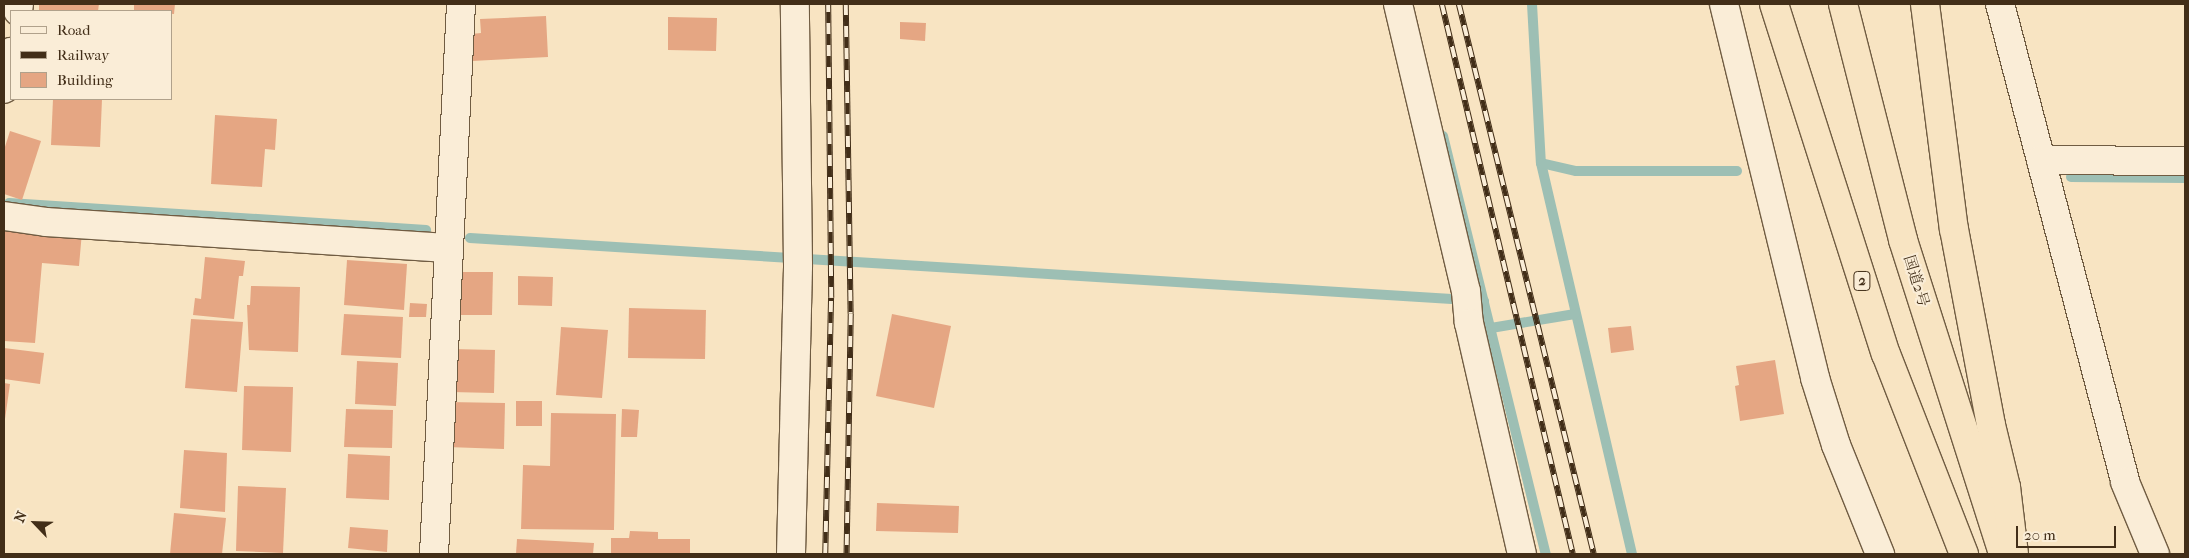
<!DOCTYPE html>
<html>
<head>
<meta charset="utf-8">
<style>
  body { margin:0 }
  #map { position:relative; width:2189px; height:558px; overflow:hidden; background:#f8e4c2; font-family:"IM FELL French Canon","Noto Serif JP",serif }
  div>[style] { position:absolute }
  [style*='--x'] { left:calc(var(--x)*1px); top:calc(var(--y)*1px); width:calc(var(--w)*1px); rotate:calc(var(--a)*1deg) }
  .stream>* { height:10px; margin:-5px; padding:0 5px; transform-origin:5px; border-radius:5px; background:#9dbfb4 }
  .building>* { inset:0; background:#e5a683 }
  .roads { filter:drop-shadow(1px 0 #705c42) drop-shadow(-1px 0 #705c42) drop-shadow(0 1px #705c42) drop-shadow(0 -1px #705c42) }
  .minor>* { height:28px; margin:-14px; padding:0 14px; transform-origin:14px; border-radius:14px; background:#faedd7 }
  .highway>* { height:28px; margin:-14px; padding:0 14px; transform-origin:14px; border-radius:14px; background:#f8e4c2 }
  .rail>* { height:5.5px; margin-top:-2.75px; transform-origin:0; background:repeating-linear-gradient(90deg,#faedd7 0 11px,#422e18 0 22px); box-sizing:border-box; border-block:1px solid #422e18 }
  span { translate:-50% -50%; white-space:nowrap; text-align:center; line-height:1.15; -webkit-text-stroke:4px #faedd7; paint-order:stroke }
  .shield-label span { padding:1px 4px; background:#faedd7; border:1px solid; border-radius:4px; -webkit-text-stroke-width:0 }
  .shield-label { font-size:14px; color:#422e18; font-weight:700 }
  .street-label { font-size:15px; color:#422e18 }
  .frame { position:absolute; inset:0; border:5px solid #422e18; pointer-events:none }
  .legend { position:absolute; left:10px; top:10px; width:162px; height:90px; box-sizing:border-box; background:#faedd7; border:1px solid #b0a18b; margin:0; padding:6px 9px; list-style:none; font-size:15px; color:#422e18 }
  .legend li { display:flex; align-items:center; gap:10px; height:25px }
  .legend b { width:25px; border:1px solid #b0a18b }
  .north { position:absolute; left:10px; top:498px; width:50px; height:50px; -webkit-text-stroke:4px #faedd7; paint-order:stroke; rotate:294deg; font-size:14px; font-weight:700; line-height:20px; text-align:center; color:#422e18 }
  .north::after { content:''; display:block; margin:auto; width:18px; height:22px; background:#422e18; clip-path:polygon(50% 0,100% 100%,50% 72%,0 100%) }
  .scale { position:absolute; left:2016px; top:526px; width:100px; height:22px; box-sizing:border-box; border:2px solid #422e18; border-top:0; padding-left:6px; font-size:15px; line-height:18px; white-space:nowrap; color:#422e18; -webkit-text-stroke:4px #faedd7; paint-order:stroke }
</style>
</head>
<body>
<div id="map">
  <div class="stream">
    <div style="--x:1532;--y:4;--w:159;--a:86.8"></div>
    <div style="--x:1541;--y:163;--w:401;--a:76.9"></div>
    <div style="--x:1443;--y:136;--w:431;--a:76.2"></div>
    <div style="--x:1541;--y:163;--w:36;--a:13"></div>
    <div style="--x:1576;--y:171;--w:161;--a:0"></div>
    <div style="--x:2071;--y:177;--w:114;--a:0.5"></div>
    <div style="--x:9;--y:203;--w:418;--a:3.7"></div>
    <div style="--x:470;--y:238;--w:1016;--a:3.56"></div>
    <div style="--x:1491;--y:328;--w:85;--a:-9.5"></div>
  </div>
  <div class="building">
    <div style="clip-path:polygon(39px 4px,99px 4px,98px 11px,39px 11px)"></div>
    <div style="clip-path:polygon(134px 4px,175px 4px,174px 14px,134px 11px)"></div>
    <div style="clip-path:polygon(546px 16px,548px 57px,472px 61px,471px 34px,481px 33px,480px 19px)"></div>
    <div style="clip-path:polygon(668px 17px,717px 18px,716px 51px,668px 50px)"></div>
    <div style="clip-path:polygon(900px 22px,926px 23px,925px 41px,900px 39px)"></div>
    <div style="clip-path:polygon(53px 99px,102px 99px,100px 147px,51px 145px)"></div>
    <div style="clip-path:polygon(215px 115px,277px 119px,275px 150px,265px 149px,262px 187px,211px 184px)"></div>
    <div style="clip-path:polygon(10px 131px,41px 141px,22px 200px,4px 194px,4px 150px)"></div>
    <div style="clip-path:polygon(4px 226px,82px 232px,79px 266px,42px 263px,35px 343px,4px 341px)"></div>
    <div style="clip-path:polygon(205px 257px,245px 261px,243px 276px,239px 276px,234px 319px,193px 315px,195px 298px,201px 299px)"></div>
    <div style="clip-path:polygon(347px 260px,407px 264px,404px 310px,344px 305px)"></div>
    <div style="clip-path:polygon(454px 272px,493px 272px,492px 315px,452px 315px)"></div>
    <div style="clip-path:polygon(518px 276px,553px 277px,552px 306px,518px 305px)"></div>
    <div style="clip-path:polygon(251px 286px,300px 287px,298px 352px,249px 350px,247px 305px,250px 305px)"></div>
    <div style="clip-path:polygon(410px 303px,427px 304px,426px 317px,409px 317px)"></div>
    <div style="clip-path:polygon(629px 308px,706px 310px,705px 359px,628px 358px)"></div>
    <div style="clip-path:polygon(344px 314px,403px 317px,401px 358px,341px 355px)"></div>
    <div style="clip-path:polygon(892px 314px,951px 326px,934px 408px,876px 396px)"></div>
    <div style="clip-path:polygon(191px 319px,243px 322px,237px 392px,185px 388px)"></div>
    <div style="clip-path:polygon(1631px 326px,1634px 350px,1611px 353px,1608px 328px)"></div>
    <div style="clip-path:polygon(561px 327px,608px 330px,602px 398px,556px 395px)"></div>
    <div style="clip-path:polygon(4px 348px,44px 353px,40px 384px,4px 379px)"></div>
    <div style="clip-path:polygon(452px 349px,495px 350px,494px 393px,451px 392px)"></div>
    <div style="clip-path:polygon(1775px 360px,1784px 414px,1740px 421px,1735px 386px,1739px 385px,1736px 366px)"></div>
    <div style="clip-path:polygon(357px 361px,398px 363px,396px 406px,355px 404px)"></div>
    <div style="clip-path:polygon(4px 383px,10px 384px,5px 419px,4px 419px)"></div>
    <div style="clip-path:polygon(244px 386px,293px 387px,291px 452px,242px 450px)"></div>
    <div style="clip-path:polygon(516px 401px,542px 401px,542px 426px,516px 426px)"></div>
    <div style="clip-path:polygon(448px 402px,505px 403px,504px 449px,447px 447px)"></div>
    <div style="clip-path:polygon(346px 409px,393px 410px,392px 448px,344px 447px)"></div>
    <div style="clip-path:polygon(622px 409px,639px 410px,637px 437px,621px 437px)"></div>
    <div style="clip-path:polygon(551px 413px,616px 414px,614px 530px,521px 529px,523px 465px,550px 466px)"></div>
    <div style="clip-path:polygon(184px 450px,227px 453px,225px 512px,180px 508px)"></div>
    <div style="clip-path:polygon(348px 454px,390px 456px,389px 500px,346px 498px)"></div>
    <div style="clip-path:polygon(238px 486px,286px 488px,283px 553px,236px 551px)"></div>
    <div style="clip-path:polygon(877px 503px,959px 506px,958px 533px,876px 531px)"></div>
    <div style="clip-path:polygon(174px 513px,226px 518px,222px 554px,170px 554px)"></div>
    <div style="clip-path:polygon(350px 527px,388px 530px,387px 552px,348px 548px)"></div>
    <div style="clip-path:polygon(630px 531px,658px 532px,658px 539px,690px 539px,690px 554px,611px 554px,611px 538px,629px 538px)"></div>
    <div style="clip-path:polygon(517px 539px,594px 543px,593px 554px,516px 554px)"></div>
  </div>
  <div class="roads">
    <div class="minor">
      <div style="--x:1398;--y:4;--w:295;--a:76.7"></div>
      <div style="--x:1466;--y:291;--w:32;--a:85"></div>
      <div style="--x:1469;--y:323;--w:237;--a:77.1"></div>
      <div style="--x:1724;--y:4;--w:385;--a:76.3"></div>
      <div style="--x:1815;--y:378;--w:70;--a:72.6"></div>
      <div style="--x:1836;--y:445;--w:118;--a:68"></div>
      <div style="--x:2000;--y:4;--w:494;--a:75.3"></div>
      <div style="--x:2125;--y:482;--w:78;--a:67.4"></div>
      <div style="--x:18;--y:11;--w:7;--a:-82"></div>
      <div style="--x:4;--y:89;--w:38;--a:-79"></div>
      <div style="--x:2041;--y:160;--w:144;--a:0.4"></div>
      <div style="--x:4;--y:216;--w:42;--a:8.1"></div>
      <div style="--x:46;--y:222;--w:402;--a:3.7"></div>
      <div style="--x:434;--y:554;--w:551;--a:-87.19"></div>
      <div style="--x:791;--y:554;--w:289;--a:-88.6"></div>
      <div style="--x:798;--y:265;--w:261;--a:-90.7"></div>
    </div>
    <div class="highway">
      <div style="--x:1774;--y:4;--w:367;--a:72.3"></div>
      <div style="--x:1886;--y:354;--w:215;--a:68.7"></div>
      <div style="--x:1843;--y:4;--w:244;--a:75.7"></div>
      <div style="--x:1903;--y:240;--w:330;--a:72.3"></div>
      <div style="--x:1925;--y:4;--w:227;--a:82.7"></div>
      <div style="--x:1954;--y:229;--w:199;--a:79.3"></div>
      <div style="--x:1991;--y:425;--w:64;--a:76.4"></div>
      <div style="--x:2006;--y:487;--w:67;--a:83.2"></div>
    </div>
  </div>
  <div class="rail">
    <div style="--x:846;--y:4;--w:310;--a:89.1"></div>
    <div style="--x:851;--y:314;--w:240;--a:91"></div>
    <div style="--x:1442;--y:4;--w:565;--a:76.6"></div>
    <div style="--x:1459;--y:4;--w:566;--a:76.21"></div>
    <div style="--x:825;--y:554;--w:256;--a:-88.7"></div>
    <div style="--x:831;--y:298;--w:294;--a:-90.6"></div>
  </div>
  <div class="shield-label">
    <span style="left:1862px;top:281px">2</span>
  </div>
  <div class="street-label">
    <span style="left:1916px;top:281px;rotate:73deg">国道2号</span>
  </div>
  <div class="frame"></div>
  <ul class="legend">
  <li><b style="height:6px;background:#faedd7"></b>Road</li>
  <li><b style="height:6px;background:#422e18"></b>Railway</li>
  <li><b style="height:14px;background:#e5a683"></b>Building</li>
  </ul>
  <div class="north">N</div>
  <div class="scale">20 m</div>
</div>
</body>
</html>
